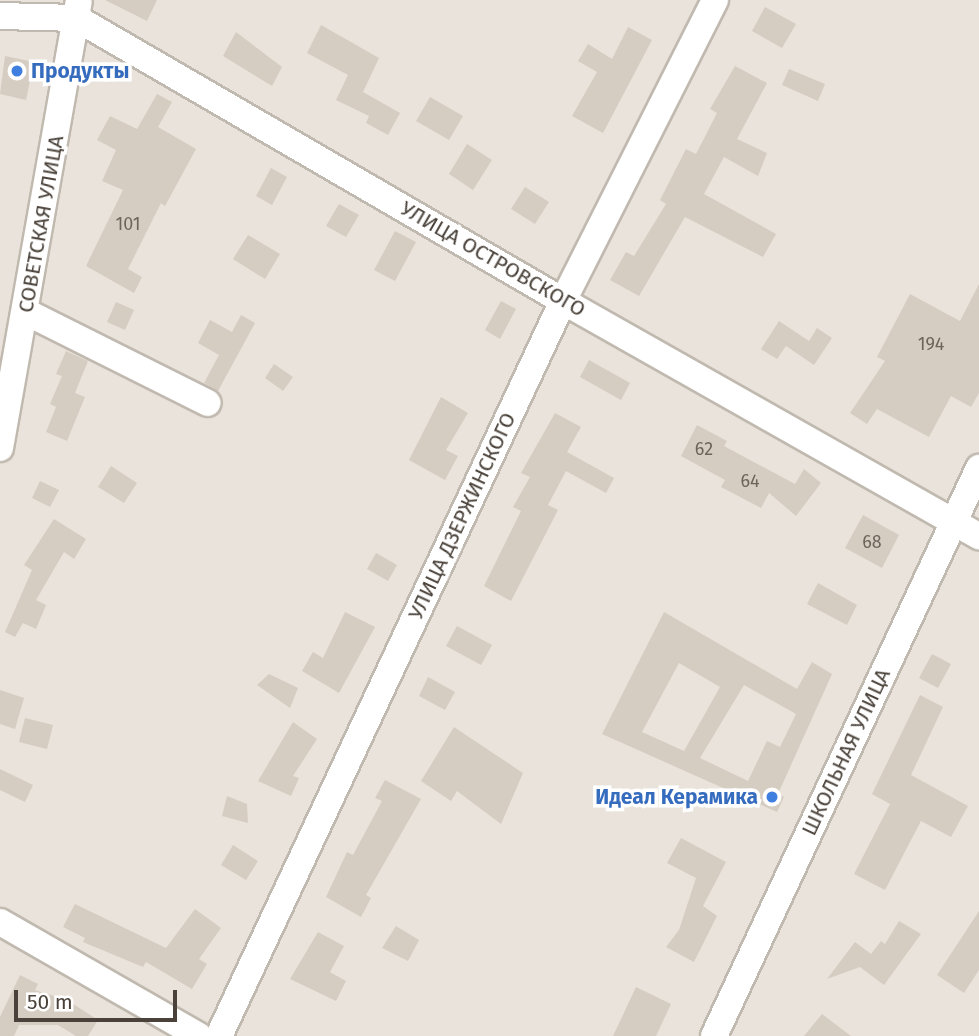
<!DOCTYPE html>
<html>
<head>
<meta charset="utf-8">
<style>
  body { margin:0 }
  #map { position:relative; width:979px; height:1036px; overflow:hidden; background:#f5f2ec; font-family:"Fira Sans",sans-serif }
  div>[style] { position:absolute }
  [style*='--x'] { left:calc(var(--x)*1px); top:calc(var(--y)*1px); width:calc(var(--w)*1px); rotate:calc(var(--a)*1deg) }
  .residential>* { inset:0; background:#e9e3db }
  .building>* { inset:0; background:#d6cdc2 }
  .roads { filter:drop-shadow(2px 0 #c0b9af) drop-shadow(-2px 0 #c0b9af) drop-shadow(0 2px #c0b9af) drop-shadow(0 -2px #c0b9af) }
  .minor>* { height:26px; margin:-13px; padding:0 13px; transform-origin:13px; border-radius:13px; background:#fff }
  .dots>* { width:19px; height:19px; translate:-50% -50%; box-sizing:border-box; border:4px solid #fff; border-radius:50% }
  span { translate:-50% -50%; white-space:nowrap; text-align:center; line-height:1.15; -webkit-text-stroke:7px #fff; paint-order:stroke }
  .number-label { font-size:18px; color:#6d655c }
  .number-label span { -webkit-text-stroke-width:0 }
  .shop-label { font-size:21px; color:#366cbe; font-weight:700 }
  .left { translate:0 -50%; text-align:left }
  .right { translate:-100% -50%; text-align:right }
  .street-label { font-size:21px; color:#4a423a }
  .scale { position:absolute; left:14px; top:990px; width:163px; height:32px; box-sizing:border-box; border:4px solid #4a423a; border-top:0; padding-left:9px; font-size:21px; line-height:24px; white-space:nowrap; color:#4a423a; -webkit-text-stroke:5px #fff; paint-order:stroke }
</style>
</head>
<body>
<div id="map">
  <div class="residential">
    <div style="clip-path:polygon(0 0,979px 0,979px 1036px,0 1036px)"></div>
  </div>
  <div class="building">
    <div style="clip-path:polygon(105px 0,157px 0,147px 21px)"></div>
    <div style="clip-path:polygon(765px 7px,796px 24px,782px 48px,752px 31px)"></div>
    <div style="clip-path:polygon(321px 25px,379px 58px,363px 92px,400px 113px,388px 135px,366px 123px,369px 116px,336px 100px,348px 75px,307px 53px)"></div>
    <div style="clip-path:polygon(628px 27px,652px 40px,603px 133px,572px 116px,597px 72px,578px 61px,588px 44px,612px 59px)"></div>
    <div style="clip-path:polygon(236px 32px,282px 67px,272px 86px,223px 56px)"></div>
    <div style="clip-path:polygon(5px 56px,34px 62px,26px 100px,0 94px)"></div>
    <div style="clip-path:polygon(735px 66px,767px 83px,737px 139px,767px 153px,758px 176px,724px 157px,704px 194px,776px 234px,763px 257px,685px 217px,639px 296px,610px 280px,626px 252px,634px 256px,666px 204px,660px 200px,686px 149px,696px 154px,717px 113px,710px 109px)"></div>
    <div style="clip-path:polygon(789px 69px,825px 84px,818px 101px,782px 85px)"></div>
    <div style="clip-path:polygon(157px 94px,172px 102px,158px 127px,196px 149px,165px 206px,161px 203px,128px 269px,142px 277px,134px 293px,86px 266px,123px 190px,102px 181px,116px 150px,97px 140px,110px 116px,137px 129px)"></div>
    <div style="clip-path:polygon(430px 97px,463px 116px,449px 140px,416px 121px)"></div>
    <div style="clip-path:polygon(467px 144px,492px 160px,473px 190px,449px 174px)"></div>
    <div style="clip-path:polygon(271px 168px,287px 177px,272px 205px,256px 196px)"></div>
    <div style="clip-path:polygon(525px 187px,549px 202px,535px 224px,511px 209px)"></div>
    <div style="clip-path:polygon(339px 204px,359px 215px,346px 237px,326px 226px)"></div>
    <div style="clip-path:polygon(395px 231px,416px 242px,395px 281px,374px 270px)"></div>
    <div style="clip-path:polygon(248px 235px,280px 254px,265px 279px,233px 259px)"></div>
    <div style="clip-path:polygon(979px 284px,979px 393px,971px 407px,951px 396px,929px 437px,877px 409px,867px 424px,850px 413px,885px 361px,877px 357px,910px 294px,960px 321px)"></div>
    <div style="clip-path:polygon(501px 301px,516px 309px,500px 339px,485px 330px)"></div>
    <div style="clip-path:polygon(116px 302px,134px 310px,125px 330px,107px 322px)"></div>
    <div style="clip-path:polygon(241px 315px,255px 323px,218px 391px,204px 383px,219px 355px,198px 343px,210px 320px,232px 332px)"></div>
    <div style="clip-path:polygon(779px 321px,809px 341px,817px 328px,832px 338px,814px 365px,786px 346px,777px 359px,761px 349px)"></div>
    <div style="clip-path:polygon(66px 351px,88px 361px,75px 393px,85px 397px,67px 441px,46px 432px,56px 407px,50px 404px,62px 376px,56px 374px)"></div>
    <div style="clip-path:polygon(589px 360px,630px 383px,621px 400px,580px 377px)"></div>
    <div style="clip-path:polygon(274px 364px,293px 377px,283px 391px,265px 378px)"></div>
    <div style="clip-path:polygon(441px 397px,468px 413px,446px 450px,458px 456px,445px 480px,409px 460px)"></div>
    <div style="clip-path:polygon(555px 413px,581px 427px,567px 452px,614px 478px,606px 493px,566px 471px,548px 505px,558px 510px,511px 601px,484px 586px,521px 511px,513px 507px,530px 477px,521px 473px)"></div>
    <div style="clip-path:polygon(697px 425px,727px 441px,724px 446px,795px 484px,804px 469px,821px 483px,796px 516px,769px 493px,761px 508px,721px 487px,725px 480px,681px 456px)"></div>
    <div style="clip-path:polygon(111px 466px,137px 483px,124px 503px,98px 487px)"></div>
    <div style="clip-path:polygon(40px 481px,59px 490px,50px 507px,32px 498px)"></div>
    <div style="clip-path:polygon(863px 515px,899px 535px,882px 568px,845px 548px)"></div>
    <div style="clip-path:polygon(54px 519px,86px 539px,74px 559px,64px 552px,36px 600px,46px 605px,36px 629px,23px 623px,15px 637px,5px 632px,32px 570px,24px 565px)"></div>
    <div style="clip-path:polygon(376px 553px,397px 565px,388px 581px,367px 569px)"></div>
    <div style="clip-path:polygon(818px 583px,857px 605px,847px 625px,807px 604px)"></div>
    <div style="clip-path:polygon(345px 612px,375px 627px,339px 693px,302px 671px,313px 652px,323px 658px)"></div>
    <div style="clip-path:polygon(evenodd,664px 612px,797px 689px,812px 662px,832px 674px,778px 794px,784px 797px,777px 812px,602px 734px,664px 612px,679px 663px,720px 687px,684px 751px,642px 732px,679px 663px,664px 612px,744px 685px,796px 714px,780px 747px,767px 741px,748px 781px,700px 758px,744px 685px)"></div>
    <div style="clip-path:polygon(457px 626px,492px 645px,481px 665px,446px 646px)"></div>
    <div style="clip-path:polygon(932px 654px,951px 664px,938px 688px,919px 678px)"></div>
    <div style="clip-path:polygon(269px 674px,298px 688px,290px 708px,257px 685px)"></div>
    <div style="clip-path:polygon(428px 677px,455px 692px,445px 710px,419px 696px)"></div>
    <div style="clip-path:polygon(0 690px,24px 698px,15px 729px,0 724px)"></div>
    <div style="clip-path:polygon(920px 695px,943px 707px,911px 775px,968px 806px,951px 837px,921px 821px,885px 890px,854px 874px,890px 804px,872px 794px)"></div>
    <div style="clip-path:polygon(25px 718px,53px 725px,47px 749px,19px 742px)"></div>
    <div style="clip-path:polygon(293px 722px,317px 739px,293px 776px,299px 778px,291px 796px,258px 781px)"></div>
    <div style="clip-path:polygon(454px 727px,523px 773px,501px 824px,457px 791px,451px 801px,421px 781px)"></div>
    <div style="clip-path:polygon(0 769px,33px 785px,25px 802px,0 790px)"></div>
    <div style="clip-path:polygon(385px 780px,421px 799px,366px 895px,371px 898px,361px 917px,326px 897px,347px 852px,353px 855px,382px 801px,375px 798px)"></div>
    <div style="clip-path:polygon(227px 796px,247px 804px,248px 823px,222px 816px)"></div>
    <div style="clip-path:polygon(681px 838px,726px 862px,703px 906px,717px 916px,694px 962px,666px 947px,679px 930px,696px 878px,667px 863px)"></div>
    <div style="clip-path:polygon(233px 845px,258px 861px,246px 880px,221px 865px)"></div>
    <div style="clip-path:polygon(75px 904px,166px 948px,195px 909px,221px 928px,199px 959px,207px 964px,192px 989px,146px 962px,143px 967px,83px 942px,85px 938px,63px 927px)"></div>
    <div style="clip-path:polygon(979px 911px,979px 970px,964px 993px,937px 975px)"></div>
    <div style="clip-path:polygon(899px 921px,921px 934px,884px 985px,860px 967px,827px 979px,855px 942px,871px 954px,881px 941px,885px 944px)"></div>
    <div style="clip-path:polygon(396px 926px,419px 940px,408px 961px,382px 948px)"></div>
    <div style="clip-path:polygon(318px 932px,344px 946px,330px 972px,346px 981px,336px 1001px,290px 979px)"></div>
    <div style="clip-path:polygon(20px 975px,38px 984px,35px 990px,67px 1000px,98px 1020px,88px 1036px,76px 1036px,58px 1025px,19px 1025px,14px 1036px,0 1036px,0 1017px)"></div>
    <div style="clip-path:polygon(636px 987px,671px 1004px,656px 1036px,613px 1036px)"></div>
    <div style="clip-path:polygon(822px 1014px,851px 1036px,804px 1036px)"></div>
  </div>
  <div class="roads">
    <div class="minor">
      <div style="--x:0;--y:16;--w:76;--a:1.5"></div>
      <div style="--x:76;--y:18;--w:563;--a:30.16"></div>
      <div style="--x:563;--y:301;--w:478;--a:29.5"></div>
      <div style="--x:26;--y:312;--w:203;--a:26.6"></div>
      <div style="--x:0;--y:448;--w:453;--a:-80"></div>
      <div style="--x:0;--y:922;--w:229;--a:29.8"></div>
      <div style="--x:219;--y:1036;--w:812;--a:-64.92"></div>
      <div style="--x:563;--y:301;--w:337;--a:-63.2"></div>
      <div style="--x:714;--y:1036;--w:627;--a:-64.99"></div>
    </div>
  </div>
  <div class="dots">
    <div style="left:17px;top:71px;background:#3f7fe0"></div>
    <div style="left:772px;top:797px;background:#3f7fe0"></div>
  </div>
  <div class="number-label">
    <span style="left:128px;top:224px">101</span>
    <span style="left:931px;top:344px">194</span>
    <span style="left:704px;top:449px">62</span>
    <span style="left:750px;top:481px">64</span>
    <span style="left:872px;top:542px">68</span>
  </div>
  <div class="shop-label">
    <span class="left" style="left:31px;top:71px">Продукты</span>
    <span class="right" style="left:758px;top:797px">Идеал Керамика</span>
  </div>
  <div class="street-label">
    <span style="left:41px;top:224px;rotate:-80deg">СОВЕТСКАЯ УЛИЦА</span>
    <span style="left:493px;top:259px;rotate:30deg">УЛИЦА ОСТРОВСКОГО</span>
    <span style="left:462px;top:516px;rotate:-65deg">УЛИЦА ДЗЕРЖИНСКОГО</span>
    <span style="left:846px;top:752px;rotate:-65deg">ШКОЛЬНАЯ УЛИЦА</span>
  </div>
  <div class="scale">50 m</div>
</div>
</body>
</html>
